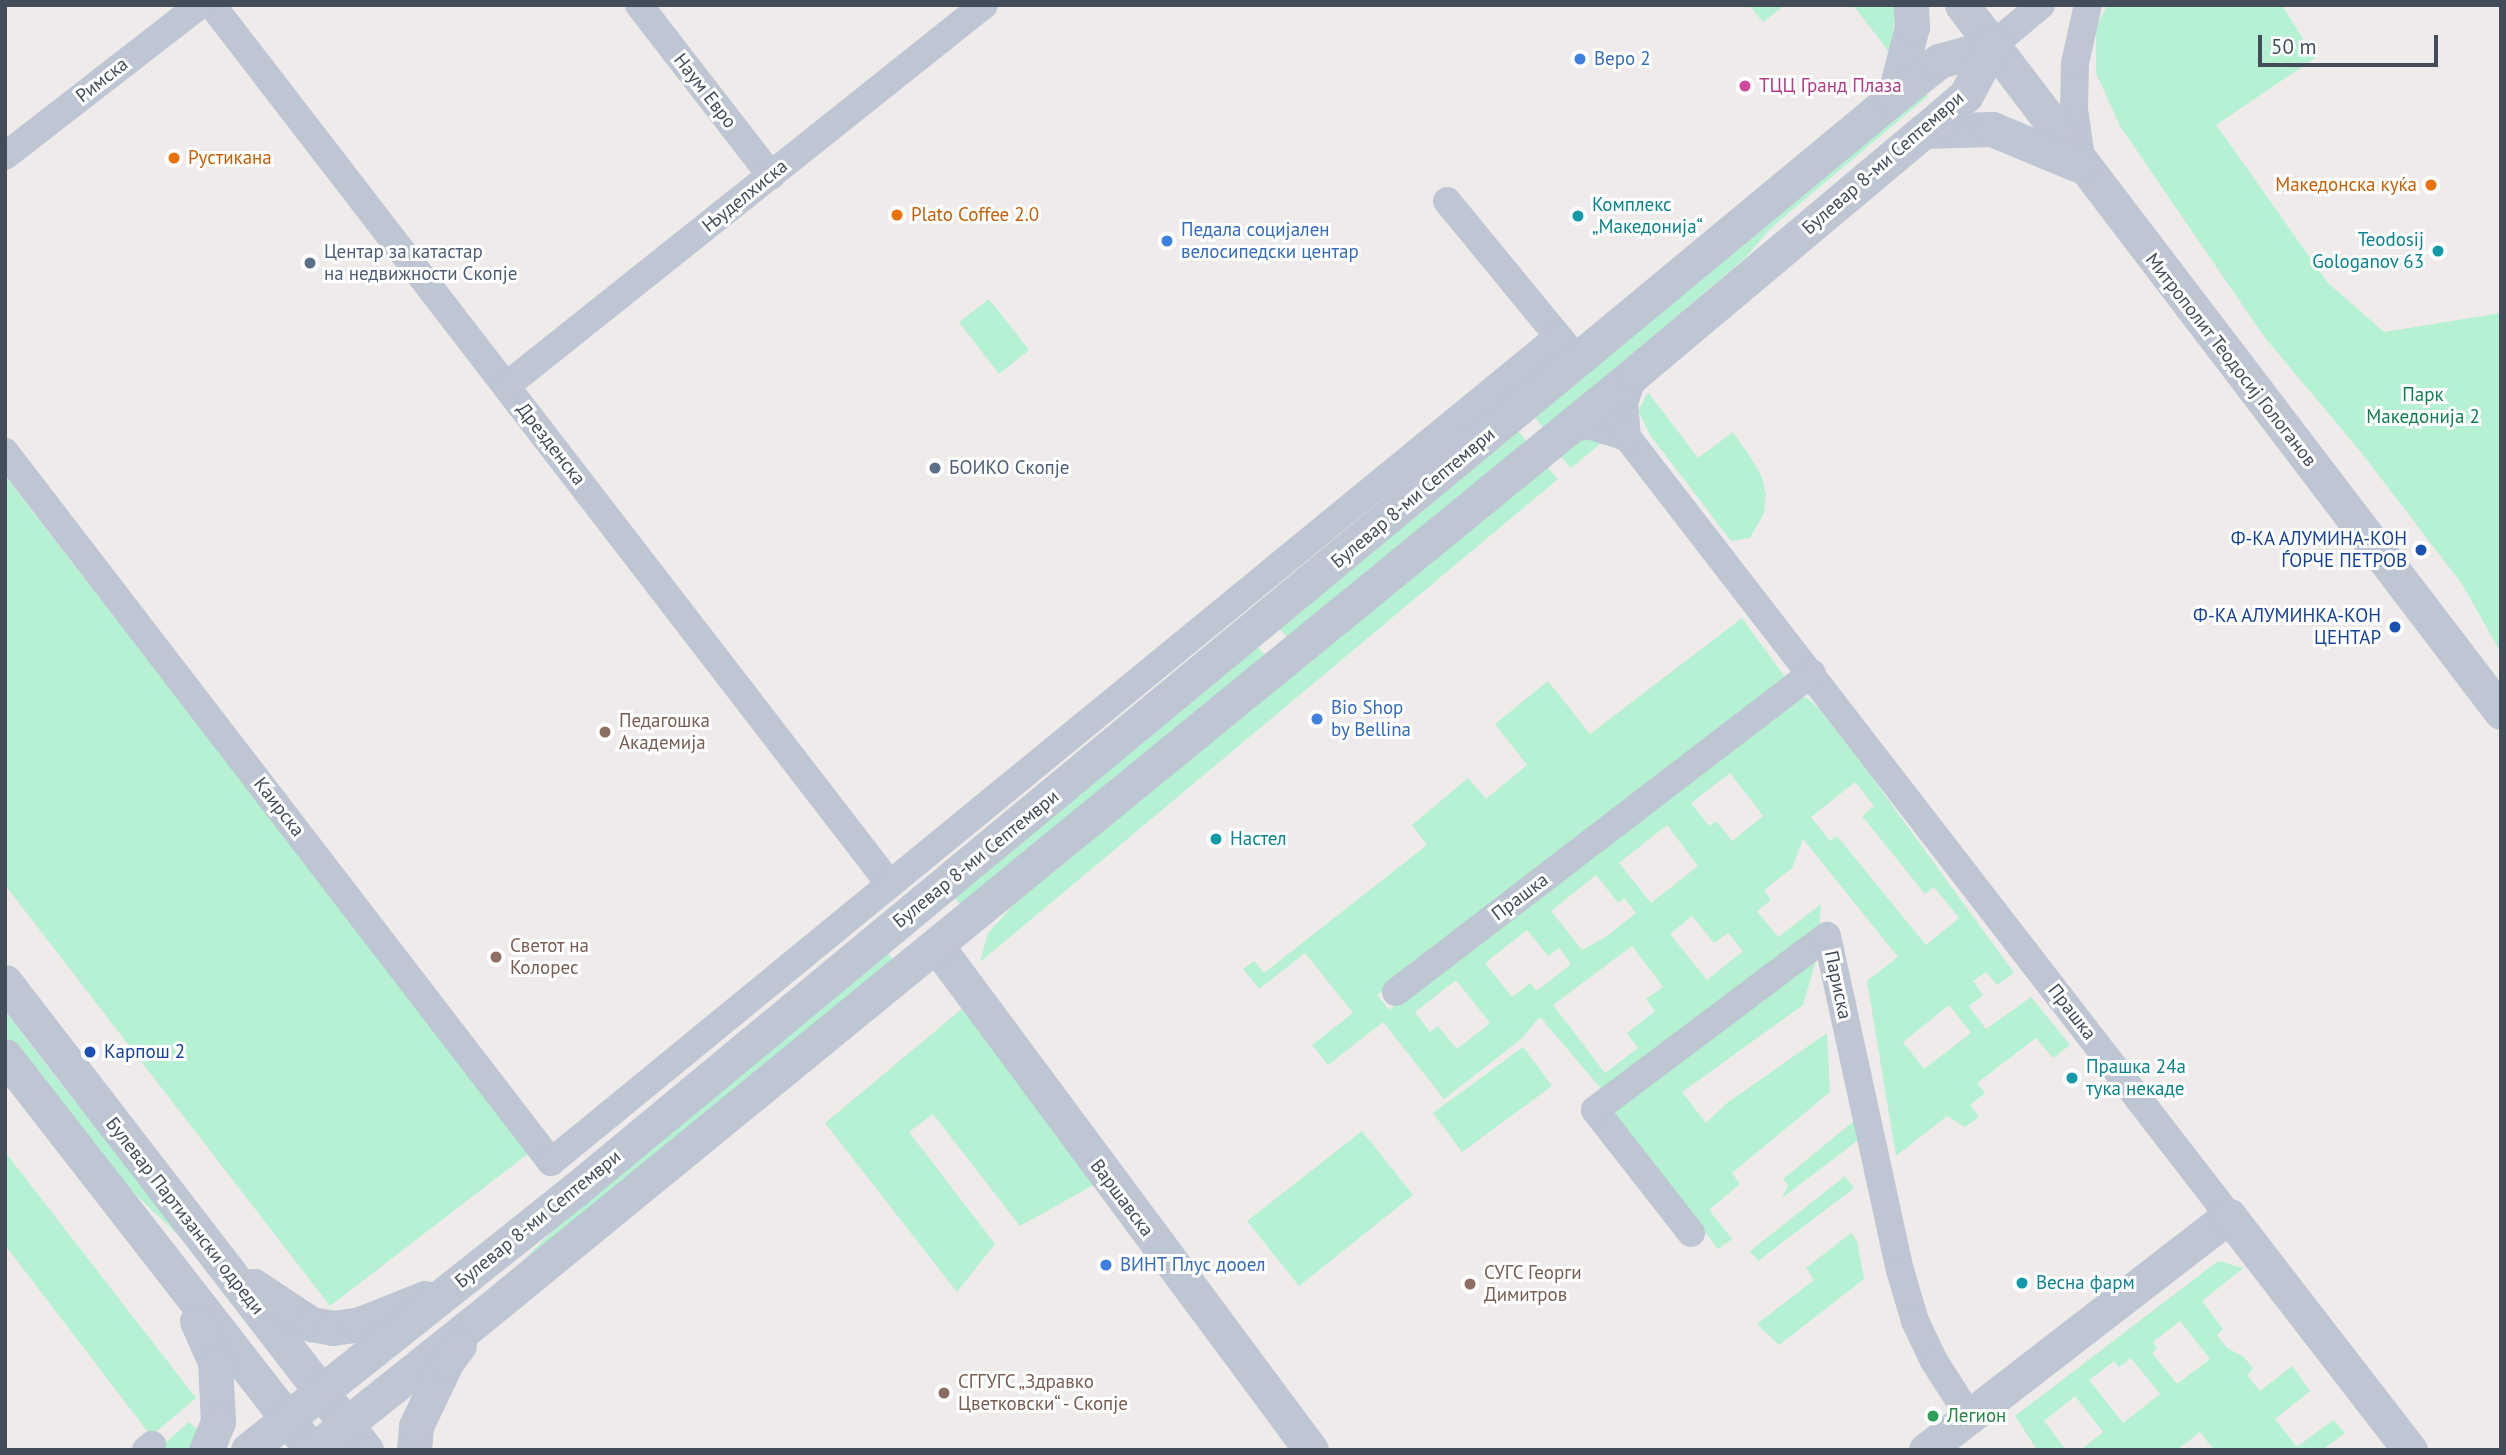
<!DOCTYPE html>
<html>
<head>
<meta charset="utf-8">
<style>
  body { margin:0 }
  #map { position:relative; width:2506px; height:1455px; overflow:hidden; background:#efebeb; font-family:"PT Sans",sans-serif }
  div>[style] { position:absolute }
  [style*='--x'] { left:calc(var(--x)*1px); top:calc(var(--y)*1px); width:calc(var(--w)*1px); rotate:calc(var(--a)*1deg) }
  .green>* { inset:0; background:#b5f1d2 }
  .minor>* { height:28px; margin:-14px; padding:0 14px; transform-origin:14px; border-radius:14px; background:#bdc6d2 }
  .tertiary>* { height:35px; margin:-17.5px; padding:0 17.5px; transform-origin:17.5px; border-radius:17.5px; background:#bdc6d2 }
  .dots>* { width:19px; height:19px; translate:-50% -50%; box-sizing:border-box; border:4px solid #fff; border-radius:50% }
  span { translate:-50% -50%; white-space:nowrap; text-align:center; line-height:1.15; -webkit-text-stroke:6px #fff; paint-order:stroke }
  .shop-label { font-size:19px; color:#366cbe }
  .left { translate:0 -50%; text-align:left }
  .street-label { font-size:19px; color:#434d5a }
  .hotel-label { font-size:19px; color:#b23c85 }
  .food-label { font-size:19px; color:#c56008 }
  .right { translate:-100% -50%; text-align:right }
  .culture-label { font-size:19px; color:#0d838f }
  .service-label { font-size:19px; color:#4e5e75 }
  .park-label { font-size:19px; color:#107e52 }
  .transit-label { font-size:19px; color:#164399 }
  .education-label { font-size:19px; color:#785e54 }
  .leisure-label { font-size:19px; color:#27864d }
  .frame { position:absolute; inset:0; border:7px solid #434d5a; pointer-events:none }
  .scale { position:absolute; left:2258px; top:35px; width:180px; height:32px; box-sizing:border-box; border:4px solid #434d5a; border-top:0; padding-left:9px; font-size:21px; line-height:24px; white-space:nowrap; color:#434d5a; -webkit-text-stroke:5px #fff; paint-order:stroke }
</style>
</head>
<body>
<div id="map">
  <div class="green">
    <div style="clip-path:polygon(1749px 5px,1785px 5px,1763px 22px)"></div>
    <div style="clip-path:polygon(1853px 5px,1897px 5px,1890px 53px)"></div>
    <div style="clip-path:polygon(2107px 5px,2282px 5px,2315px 58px,2216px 125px,2328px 283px,2384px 332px,2501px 313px,2501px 653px,2462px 584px,2360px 451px,2265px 338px,2120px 126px,2096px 73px,2096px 28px)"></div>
    <div style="clip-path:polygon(1924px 92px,1928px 96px,1771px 228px,1745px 258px,1644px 344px,1544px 428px,1535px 418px)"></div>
    <div style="clip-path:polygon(989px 299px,1029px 350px,999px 374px,959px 322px)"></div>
    <div style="clip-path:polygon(1648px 392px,1698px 458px,1733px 432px,1749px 455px,1762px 477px,1766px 495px,1764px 513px,1750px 538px,1731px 541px,1650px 435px,1638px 411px)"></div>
    <div style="clip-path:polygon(1518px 431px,1527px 442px,1289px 640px,1280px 629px)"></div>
    <div style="clip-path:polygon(1574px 438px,1607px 438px,1571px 468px,1556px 451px)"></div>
    <div style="clip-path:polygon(1543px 463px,1558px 479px,980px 962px,988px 933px,1018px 900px)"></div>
    <div style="clip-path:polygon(5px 476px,529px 1153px,330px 1306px,5px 885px)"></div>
    <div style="clip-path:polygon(evenodd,1742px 618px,1785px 677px,1377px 995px,1389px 1010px,1799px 699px,1806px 697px,1820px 710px,1868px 772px,2014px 973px,1997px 985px,1986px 972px,1973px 981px,1983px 995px,1969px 1006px,1986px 1029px,2031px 997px,2070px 1045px,2053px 1058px,2036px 1038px,1977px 1083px,1985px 1093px,1970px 1105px,1979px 1117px,1965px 1127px,1947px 1116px,1896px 1156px,1867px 981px,1898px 957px,1803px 839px,1792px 868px,1764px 890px,1771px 900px,1757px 911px,1778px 937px,1821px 904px,1819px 929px,1610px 1099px,1540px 1017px,1521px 1039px,1444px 1099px,1383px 1022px,1328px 1065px,1312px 1045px,1353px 1013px,1305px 953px,1259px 989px,1243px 969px,1254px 961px,1264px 973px,1427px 845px,1412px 825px,1468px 778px,1486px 799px,1527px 765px,1495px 724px,1548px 681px,1590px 734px,1742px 618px,1730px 773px,1763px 816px,1732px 841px,1716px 821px,1709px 826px,1691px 803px,1730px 773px,1742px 618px,1855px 782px,1874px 806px,1862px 816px,1925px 894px,1934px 887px,1959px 918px,1926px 945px,1837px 836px,1830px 841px,1811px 817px,1855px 782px,1742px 618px,1667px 825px,1698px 866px,1651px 903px,1619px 863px,1667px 825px,1742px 618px,1596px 875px,1618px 903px,1624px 898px,1636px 913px,1604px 938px,1582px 950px,1551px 911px,1596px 875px,1742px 618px,1692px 916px,1714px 943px,1728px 933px,1743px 951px,1707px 980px,1670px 934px,1692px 916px,1742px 618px,1527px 930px,1548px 956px,1559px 948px,1571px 964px,1537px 991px,1530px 983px,1512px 997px,1485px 963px,1527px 930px,1742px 618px,1632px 946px,1663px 987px,1646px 999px,1655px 1011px,1627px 1033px,1638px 1048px,1605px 1073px,1553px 1005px,1632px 946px,1742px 618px,1456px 980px,1490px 1023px,1457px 1049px,1438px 1026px,1430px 1032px,1415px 1012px,1456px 980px,1742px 618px,1949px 1005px,1971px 1033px,1924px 1069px,1903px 1042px,1949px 1005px)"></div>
    <div style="clip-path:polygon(1257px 646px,1266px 657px,964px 909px,955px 898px)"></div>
    <div style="clip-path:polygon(887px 952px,896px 963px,517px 1267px,562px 1221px)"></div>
    <div style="clip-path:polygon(1817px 957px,1803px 1005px,1682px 1092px,1706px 1123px,1727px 1103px,1827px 1033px,1830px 1092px,1732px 1173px,1740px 1184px,1709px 1210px,1732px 1239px,1718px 1249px,1611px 1112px)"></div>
    <div style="clip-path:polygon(964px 1007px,1095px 1184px,1020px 1226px,933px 1114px,909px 1132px,995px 1244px,957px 1292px,825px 1123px)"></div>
    <div style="clip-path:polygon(5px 1011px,57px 1079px,277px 1354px,177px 1234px,112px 1172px,5px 1035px)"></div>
    <div style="clip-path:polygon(1523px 1047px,1552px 1086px,1462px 1152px,1433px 1113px)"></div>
    <div style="clip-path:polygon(1854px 1121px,1861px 1138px,1782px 1198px,1788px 1185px,1783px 1179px)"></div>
    <div style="clip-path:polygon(1362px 1131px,1413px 1195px,1299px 1286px,1247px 1221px)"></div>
    <div style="clip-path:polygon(5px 1152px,196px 1398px,151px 1436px,5px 1245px)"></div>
    <div style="clip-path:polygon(1845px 1176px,1854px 1188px,1758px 1261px,1750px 1251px)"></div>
    <div style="clip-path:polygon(1851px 1233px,1857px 1241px,1864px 1279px,1779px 1345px,1757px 1324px,1814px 1280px,1806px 1268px)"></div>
    <div style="clip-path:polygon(evenodd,2218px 1261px,2243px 1268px,2202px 1301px,2223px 1329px,2217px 1335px,2227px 1348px,2244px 1357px,2253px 1369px,2247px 1375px,2260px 1391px,2292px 1366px,2310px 1391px,2275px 1419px,2297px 1447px,2333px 1420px,2345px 1433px,2322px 1450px,2214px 1450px,2200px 1432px,2177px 1450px,2081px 1450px,2103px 1432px,2075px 1396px,2044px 1421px,2066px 1450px,2037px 1450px,2015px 1416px,2218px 1261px,2180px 1321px,2210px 1359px,2177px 1384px,2152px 1353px,2157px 1348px,2153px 1342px,2180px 1321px,2218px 1261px,2131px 1358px,2160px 1394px,2123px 1423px,2089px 1380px,2114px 1361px,2119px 1367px,2131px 1358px)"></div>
    <div style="clip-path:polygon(189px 1422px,205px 1436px,197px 1450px,162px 1450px,160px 1447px)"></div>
  </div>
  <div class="minor">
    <div style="--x:212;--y:5;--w:1109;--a:52.37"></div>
    <div style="--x:639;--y:5;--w:216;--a:52.3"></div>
    <div style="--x:1992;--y:46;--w:64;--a:-39.9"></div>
    <div style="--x:5;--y:156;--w:247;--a:-37.8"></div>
    <div style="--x:2082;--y:164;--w:56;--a:-98.3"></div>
    <div style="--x:2074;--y:109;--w:46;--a:-88.8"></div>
    <div style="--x:2075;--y:63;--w:59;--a:-77.4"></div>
    <div style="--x:1447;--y:201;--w:194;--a:50.6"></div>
    <div style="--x:506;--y:386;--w:611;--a:-38.56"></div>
    <div style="--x:1565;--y:430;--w:24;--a:-12"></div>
    <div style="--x:1588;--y:425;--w:41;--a:17.1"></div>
    <div style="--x:1627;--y:437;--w:985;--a:52.3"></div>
    <div style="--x:1627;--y:437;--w:34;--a:-95"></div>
    <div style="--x:1624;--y:403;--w:31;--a:-71"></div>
    <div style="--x:5;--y:452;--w:896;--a:52.44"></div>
    <div style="--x:551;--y:1162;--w:1302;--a:-39.33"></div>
    <div style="--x:1396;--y:992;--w:524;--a:-37.48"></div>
    <div style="--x:1691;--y:1233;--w:156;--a:-128"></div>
    <div style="--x:1595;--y:1110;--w:290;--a:-36.9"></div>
    <div style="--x:1827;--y:936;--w:342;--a:77.7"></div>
    <div style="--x:1900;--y:1270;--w:53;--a:73.6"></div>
    <div style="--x:1915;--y:1321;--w:44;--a:64.6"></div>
    <div style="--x:1934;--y:1361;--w:65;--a:57.5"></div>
    <div style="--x:146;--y:1450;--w:8;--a:-40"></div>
  </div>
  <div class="tertiary">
    <div style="--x:1962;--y:5;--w:889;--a:52.68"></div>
    <div style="--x:1894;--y:97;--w:72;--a:-75.6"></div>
    <div style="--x:1912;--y:27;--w:22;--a:-93"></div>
    <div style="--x:1924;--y:131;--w:68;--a:-1.7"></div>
    <div style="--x:1992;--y:129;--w:96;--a:22.6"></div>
    <div style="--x:936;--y:945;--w:629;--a:53.4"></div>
    <div style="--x:5;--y:982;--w:591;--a:52.35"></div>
    <div style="--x:5;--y:1056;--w:483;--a:52.1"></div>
    <div style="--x:254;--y:1286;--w:69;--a:33.7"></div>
    <div style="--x:311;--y:1324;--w:22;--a:10"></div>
    <div style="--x:333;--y:1328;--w:27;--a:-8"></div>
    <div style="--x:360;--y:1324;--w:70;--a:-21.8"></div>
    <div style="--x:197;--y:1321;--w:45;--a:66.3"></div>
    <div style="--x:215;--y:1362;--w:60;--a:87.1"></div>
    <div style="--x:218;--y:1422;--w:30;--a:113"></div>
    <div style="--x:248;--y:1450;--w:418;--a:-38.5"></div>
    <div style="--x:575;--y:1190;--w:1713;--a:-39.65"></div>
    <div style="--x:1894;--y:97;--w:58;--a:-38.7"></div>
    <div style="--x:1939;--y:61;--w:55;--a:-15.8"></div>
    <div style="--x:314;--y:1450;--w:208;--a:-38.6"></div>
    <div style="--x:477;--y:1320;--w:1495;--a:-39.27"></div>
    <div style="--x:1634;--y:374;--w:378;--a:-40"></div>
    <div style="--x:1924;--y:131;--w:55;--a:-40.6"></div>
    <div style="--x:1966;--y:95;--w:55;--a:-62"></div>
    <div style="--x:414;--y:1450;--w:24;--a:-85"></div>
    <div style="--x:416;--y:1426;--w:72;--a:-64.5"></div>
    <div style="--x:447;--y:1361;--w:20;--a:-53"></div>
    <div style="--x:1926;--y:1450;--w:383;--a:-37.7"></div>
    <div style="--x:2229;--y:1216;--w:296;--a:52.3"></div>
  </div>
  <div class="dots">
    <div style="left:1580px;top:59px;background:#3f7fe0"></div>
    <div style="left:1745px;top:86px;background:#d1479c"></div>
    <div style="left:174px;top:158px;background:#e8710a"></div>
    <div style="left:2431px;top:185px;background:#e8710a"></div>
    <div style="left:897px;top:215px;background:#e8710a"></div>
    <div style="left:1578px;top:216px;background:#0f9aa8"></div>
    <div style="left:1167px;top:241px;background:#3f7fe0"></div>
    <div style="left:2438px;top:251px;background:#0f9aa8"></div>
    <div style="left:310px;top:263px;background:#5c6f8a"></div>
    <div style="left:935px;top:468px;background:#5c6f8a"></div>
    <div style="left:2421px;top:550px;background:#1a4fb4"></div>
    <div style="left:2395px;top:627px;background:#1a4fb4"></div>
    <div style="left:1317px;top:719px;background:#3f7fe0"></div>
    <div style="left:605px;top:732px;background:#8d6e63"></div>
    <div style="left:1216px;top:839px;background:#0f9aa8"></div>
    <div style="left:496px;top:957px;background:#8d6e63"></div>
    <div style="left:90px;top:1052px;background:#1a4fb4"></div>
    <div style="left:2072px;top:1078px;background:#0f9aa8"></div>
    <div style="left:1106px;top:1265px;background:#3f7fe0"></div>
    <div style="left:2022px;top:1283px;background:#0f9aa8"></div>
    <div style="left:1470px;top:1284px;background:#8d6e63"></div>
    <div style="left:944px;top:1393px;background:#8d6e63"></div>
    <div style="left:1933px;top:1416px;background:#2e9e5b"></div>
  </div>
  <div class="shop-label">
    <span class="left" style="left:1594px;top:59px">Веро 2</span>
    <span class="left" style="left:1181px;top:241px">Педала социјален<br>велосипедски центар</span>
    <span class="left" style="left:1331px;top:719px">Bio Shop<br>by Bellina</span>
    <span class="left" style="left:1120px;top:1265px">ВИНТ Плус дооел</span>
  </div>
  <div class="street-label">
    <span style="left:102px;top:80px;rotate:-38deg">Римска</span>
    <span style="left:705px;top:91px;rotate:52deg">Наум Евро</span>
    <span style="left:1883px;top:163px;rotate:-41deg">Булевар 8-ми Септември</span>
    <span style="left:745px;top:196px;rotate:-39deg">Њуделхиска</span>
    <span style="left:2231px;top:360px;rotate:52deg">Митрополит Теодосиј Гологанов</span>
    <span style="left:551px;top:444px;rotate:52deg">Дрезденска</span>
    <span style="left:1413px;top:498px;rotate:-40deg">Булевар 8-ми Септември</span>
    <span style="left:279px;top:807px;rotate:52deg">Каирска</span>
    <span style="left:976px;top:859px;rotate:-39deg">Булевар 8-ми Септември</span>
    <span style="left:1520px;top:897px;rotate:-37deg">Прашка</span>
    <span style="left:1838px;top:985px;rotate:78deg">Париска</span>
    <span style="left:2072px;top:1012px;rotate:52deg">Прашка</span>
    <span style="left:1122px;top:1198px;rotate:53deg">Варшавска</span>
    <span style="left:185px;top:1216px;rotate:52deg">Булевар Партизански одреди</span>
    <span style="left:538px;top:1219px;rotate:-39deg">Булевар 8-ми Септември</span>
  </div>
  <div class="hotel-label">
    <span class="left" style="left:1759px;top:86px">ТЦЦ Гранд Плаза</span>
  </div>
  <div class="food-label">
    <span class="left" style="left:188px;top:158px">Рустикана</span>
    <span class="right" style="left:2417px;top:185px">Македонска куќа</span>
    <span class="left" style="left:911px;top:215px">Plato Coffee 2.0</span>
  </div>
  <div class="culture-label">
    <span class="left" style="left:1592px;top:216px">Комплекс<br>„Македонија“</span>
    <span class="right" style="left:2424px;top:251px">Teodosij<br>Gologanov 63</span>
    <span class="left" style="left:1230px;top:839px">Настел</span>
    <span class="left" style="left:2086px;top:1078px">Прашка 24а<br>тука некаде</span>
    <span class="left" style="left:2036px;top:1283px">Весна фарм</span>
  </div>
  <div class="service-label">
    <span class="left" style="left:324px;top:263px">Центар за катастар<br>на недвижности Скопје</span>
    <span class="left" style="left:949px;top:468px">БОИКО Скопје</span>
  </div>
  <div class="park-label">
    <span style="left:2423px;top:406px">Парк<br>Македонија 2</span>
  </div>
  <div class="transit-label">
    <span class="right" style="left:2407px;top:550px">Ф-КА АЛУМИНА-КОН<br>ЃОРЧЕ ПЕТРОВ</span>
    <span class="right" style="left:2381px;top:627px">Ф-КА АЛУМИНКА-КОН<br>ЦЕНТАР</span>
    <span class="left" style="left:104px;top:1052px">Карпош 2</span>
  </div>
  <div class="education-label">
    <span class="left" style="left:619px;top:732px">Педагошка<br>Академија</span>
    <span class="left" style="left:510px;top:957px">Светот на<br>Колорес</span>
    <span class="left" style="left:1484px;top:1284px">СУГС Георги<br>Димитров</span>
    <span class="left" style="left:958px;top:1393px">СГГУГС „Здравко<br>Цветковски“ - Скопје</span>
  </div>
  <div class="leisure-label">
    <span class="left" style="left:1947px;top:1416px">Легион</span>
  </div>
  <div class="frame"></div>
  <div class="scale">50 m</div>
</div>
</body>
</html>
